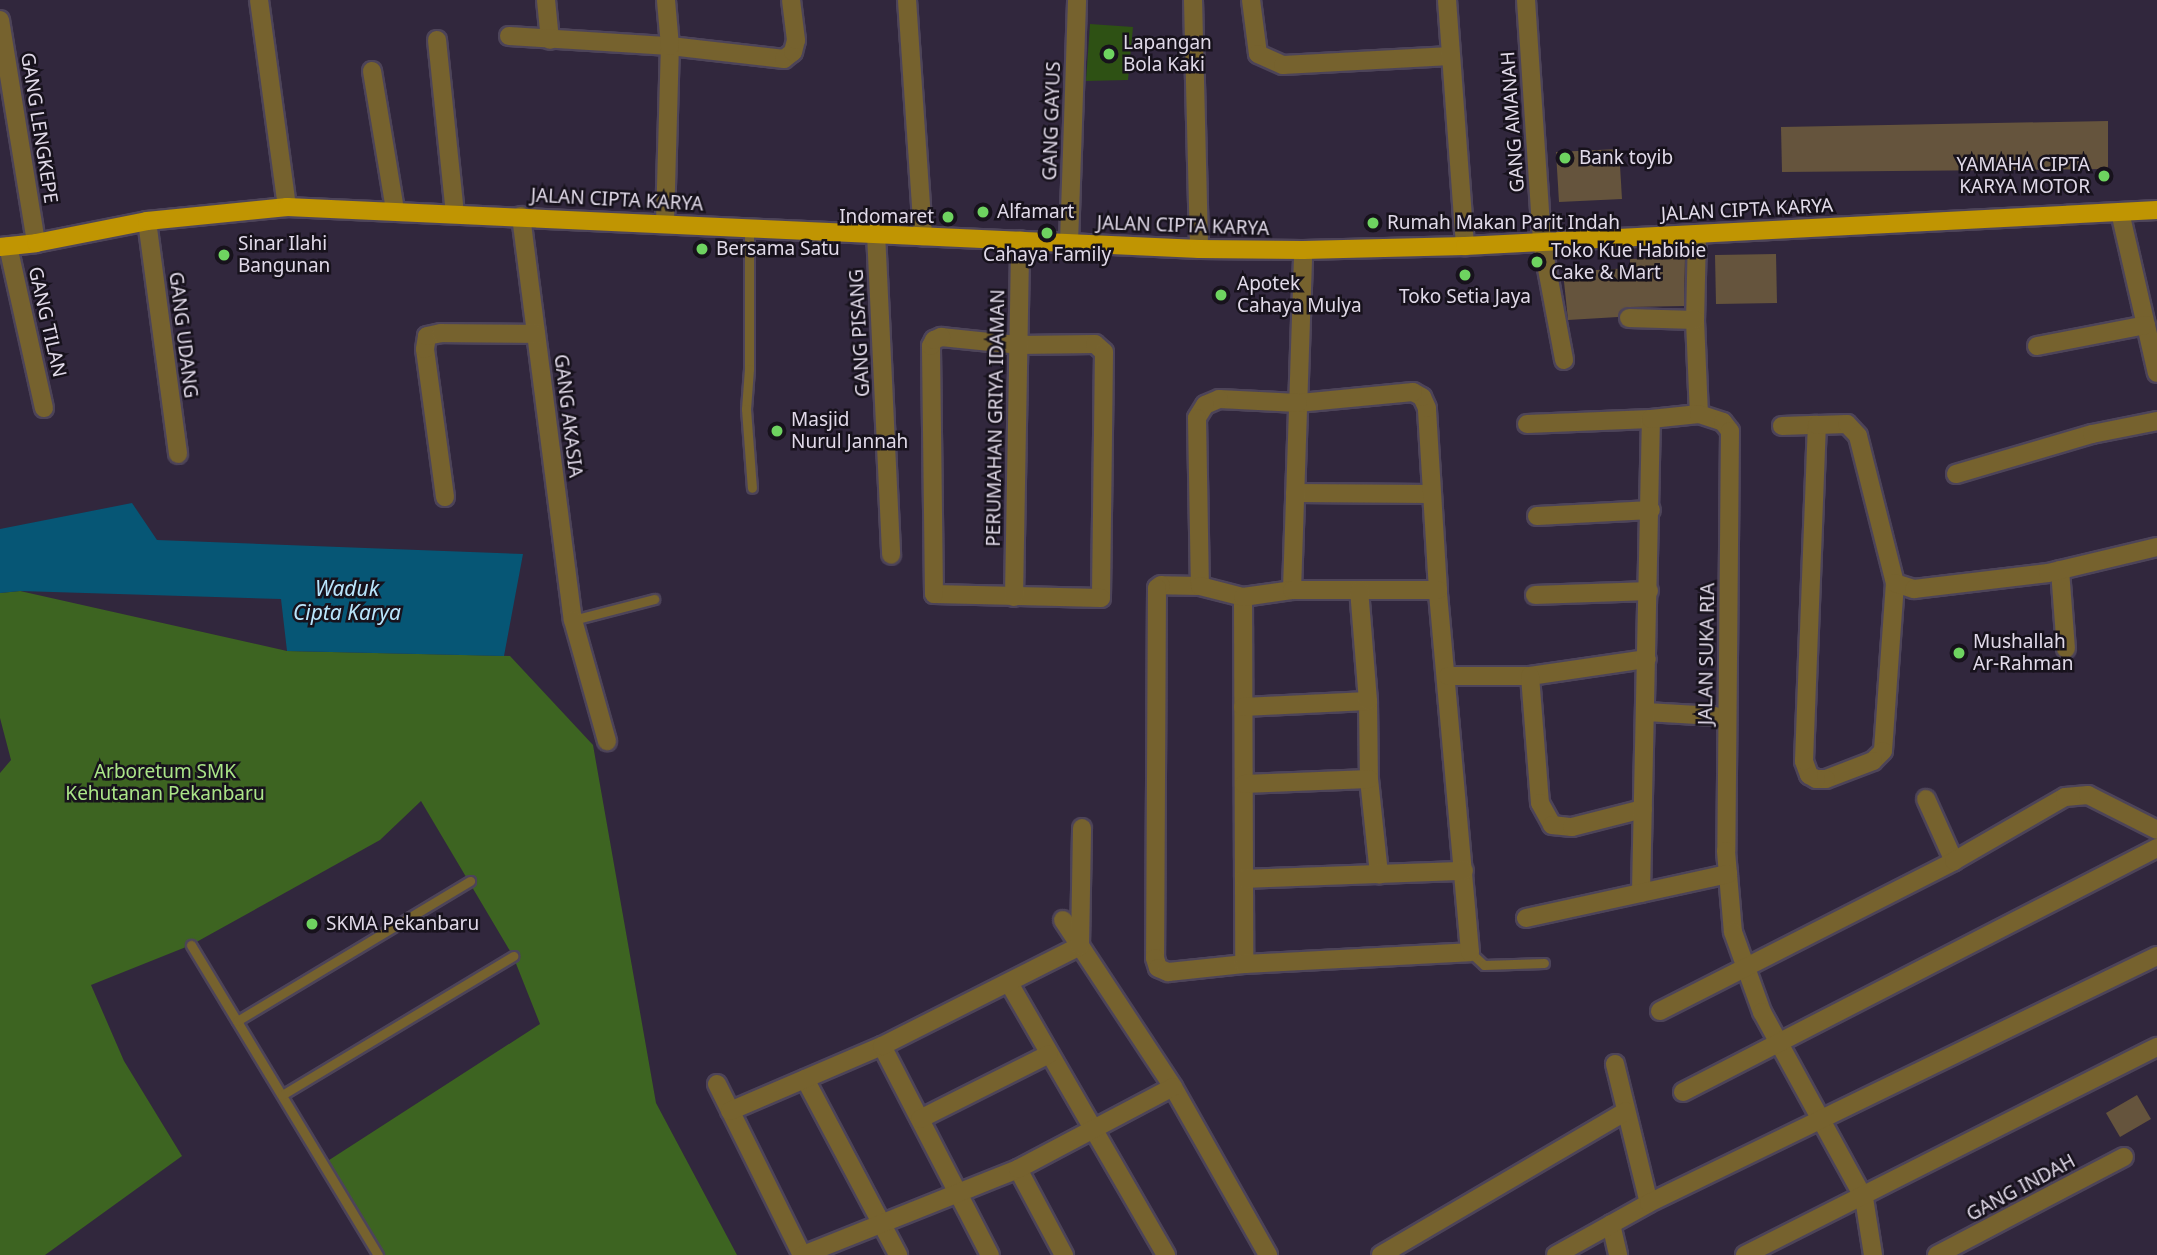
<!DOCTYPE html>
<html>
<head>
<meta charset="utf-8">
<style>
  body { margin:0 }
  #map { position:relative; width:2157px; height:1255px; overflow:hidden; background:#31273d; font-family:"Noto Sans",sans-serif }
  div>[style] { position:absolute }
  [style*='--x'] { left:calc(var(--x)*1px); top:calc(var(--y)*1px); width:calc(var(--w)*1px); rotate:calc(var(--a)*1deg) }
  .green>* { inset:0; background:#2e5114 }
  .forest>* { inset:0; background:#3d6421 }
  .water>* { inset:0; background:#065675 }
  .building>* { inset:0; background:#65543d }
  .roads { filter:drop-shadow(2px 0 #4d4459) drop-shadow(-2px 0 #4d4459) drop-shadow(0 2px #4d4459) drop-shadow(0 -2px #4d4459) }
  .lane>* { height:9px; margin:-4.5px; padding:0 4.5px; transform-origin:4.5px; border-radius:4.5px; background:#76622e }
  .street>* { height:18px; margin:-9px; padding:0 9px; transform-origin:9px; border-radius:9px; background:#76622e }
  .primary>* { height:18px; margin:-9px; padding:0 9px; transform-origin:9px; border-radius:9px; background:#c09502 }
  .dots>* { width:19px; height:19px; translate:-50% -50%; box-sizing:border-box; border:4px solid #17121c; border-radius:50% }
  span { translate:-50% -50%; white-space:nowrap; text-align:center; line-height:1.15; -webkit-text-stroke:5px #17121c; paint-order:stroke }
  .poi-label { font-size:19px; color:#e1dae9 }
  .left { translate:0 -50%; text-align:left }
  .right { translate:-100% -50%; text-align:right }
  .street-label { font-size:19px; color:#e1dae9 }
  .park-label { font-size:19px; color:#abe588 }
  .water-label { font-size:21px; color:#bae5fc; font-style:italic }
</style>
</head>
<body>
<div id="map">
  <div class="green">
    <div style="clip-path:polygon(1090px 24px,1133px 27px,1128px 80px,1086px 81px)"></div>
  </div>
  <div class="forest">
    <div style="clip-path:polygon(20px 591px,287px 651px,510px 656px,593px 745px,656px 1103px,737px 1255px,378px 1255px,323px 1164px,540px 1024px,513px 956px,421px 801px,380px 840px,191px 945px,91px 985px,124px 1061px,182px 1156px,45px 1255px,0 1255px,0 773px,11px 760px,0 718px,0 593px)"></div>
  </div>
  <div class="water">
    <div style="clip-path:polygon(132px 503px,157px 540px,523px 554px,504px 656px,287px 651px,281px 599px,20px 591px,0 593px,0 529px)"></div>
  </div>
  <div class="building">
    <div style="clip-path:polygon(2108px 121px,2108px 169px,1782px 172px,1781px 127px)"></div>
    <div style="clip-path:polygon(1619px 149px,1622px 199px,1559px 202px,1556px 152px)"></div>
    <div style="clip-path:polygon(1776px 254px,1777px 303px,1716px 304px,1715px 255px)"></div>
    <div style="clip-path:polygon(1685px 257px,1684px 306px,1629px 307px,1620px 311px,1618px 317px,1568px 320px,1563px 272px,1630px 268px,1630px 259px)"></div>
    <div style="clip-path:polygon(2137px 1095px,2151px 1119px,2120px 1137px,2106px 1113px)"></div>
  </div>
  <div class="roads">
    <div class="lane">
      <div style="--x:749;--y:228;--w:141;--a:90"></div>
      <div style="--x:749;--y:369;--w:40;--a:94.3"></div>
      <div style="--x:746;--y:409;--w:79;--a:85.7"></div>
      <div style="--x:573;--y:620;--w:84;--a:-14.5"></div>
      <div style="--x:191;--y:945;--w:362;--a:58.9"></div>
      <div style="--x:1470;--y:952;--w:19;--a:43"></div>
      <div style="--x:1484;--y:965;--w:60;--a:-1.9"></div>
      <div style="--x:237;--y:1021;--w:272;--a:-31"></div>
      <div style="--x:282;--y:1095;--w:270;--a:-31"></div>
    </div>
    <div class="street">
      <div style="--x:259;--y:0;--w:209;--a:82.3"></div>
      <div style="--x:546;--y:0;--w:40;--a:84.3"></div>
      <div style="--x:907;--y:0;--w:237;--a:86.1"></div>
      <div style="--x:1193;--y:0;--w:249;--a:88.6"></div>
      <div style="--x:1251;--y:0;--w:54;--a:82.6"></div>
      <div style="--x:1258;--y:54;--w:27;--a:24"></div>
      <div style="--x:1283;--y:65;--w:168;--a:-3.1"></div>
      <div style="--x:1447;--y:0;--w:247;--a:85.8"></div>
      <div style="--x:1526;--y:0;--w:243;--a:86.2"></div>
      <div style="--x:1542;--y:242;--w:120;--a:79.4"></div>
      <div style="--x:0;--y:20;--w:226;--a:80.8"></div>
      <div style="--x:509;--y:36;--w:161;--a:3.6"></div>
      <div style="--x:670;--y:46;--w:115;--a:6.5"></div>
      <div style="--x:784;--y:59;--w:11;--a:-38"></div>
      <div style="--x:793;--y:52;--w:12;--a:-76"></div>
      <div style="--x:796;--y:40;--w:40;--a:-97.1"></div>
      <div style="--x:437;--y:40;--w:174;--a:84.1"></div>
      <div style="--x:372;--y:71;--w:141;--a:80.6"></div>
      <div style="--x:2120;--y:212;--w:165;--a:77.1"></div>
      <div style="--x:521;--y:216;--w:407;--a:82.7"></div>
      <div style="--x:573;--y:620;--w:126;--a:74.3"></div>
      <div style="--x:147;--y:221;--w:235;--a:82.4"></div>
      <div style="--x:665;--y:223;--w:177;--a:-88.4"></div>
      <div style="--x:670;--y:46;--w:46;--a:-95"></div>
      <div style="--x:876;--y:233;--w:322;--a:87.3"></div>
      <div style="--x:1697;--y:234;--w:86;--a:91.3"></div>
      <div style="--x:1695;--y:320;--w:94;--a:87.6"></div>
      <div style="--x:1069;--y:243;--w:243;--a:-88.1"></div>
      <div style="--x:8;--y:246;--w:166;--a:77.5"></div>
      <div style="--x:1629;--y:318;--w:66;--a:1.7"></div>
      <div style="--x:941;--y:337;--w:77;--a:5.9"></div>
      <div style="--x:1018;--y:345;--w:77;--a:-0.7"></div>
      <div style="--x:1095;--y:344;--w:12;--a:42"></div>
      <div style="--x:1104;--y:352;--w:246;--a:90.7"></div>
      <div style="--x:1101;--y:598;--w:167;--a:-178.6"></div>
      <div style="--x:934;--y:594;--w:248;--a:-90.7"></div>
      <div style="--x:931;--y:346;--w:7;--a:-63"></div>
      <div style="--x:934;--y:340;--w:8;--a:-23"></div>
      <div style="--x:2037;--y:346;--w:111;--a:-10.9"></div>
      <div style="--x:1527;--y:424;--w:124;--a:-2.3"></div>
      <div style="--x:1782;--y:426;--w:35;--a:-2"></div>
      <div style="--x:1956;--y:474;--w:142;--a:-16.4"></div>
      <div style="--x:2092;--y:434;--w:66;--a:-11.3"></div>
      <div style="--x:1295;--y:493;--w:135;--a:0.4"></div>
      <div style="--x:445;--y:497;--w:149;--a:-97.7"></div>
      <div style="--x:425;--y:349;--w:13;--a:-81"></div>
      <div style="--x:427;--y:336;--w:14;--a:-12"></div>
      <div style="--x:441;--y:333;--w:95;--a:0.6"></div>
      <div style="--x:1537;--y:516;--w:114;--a:-3"></div>
      <div style="--x:2060;--y:570;--w:79;--a:85.7"></div>
      <div style="--x:1895;--y:583;--w:168;--a:94.1"></div>
      <div style="--x:1883;--y:751;--w:14;--a:135"></div>
      <div style="--x:1873;--y:761;--w:50;--a:159"></div>
      <div style="--x:1826;--y:779;--w:10;--a:180"></div>
      <div style="--x:1816;--y:779;--w:8;--a:-150"></div>
      <div style="--x:1809;--y:775;--w:15;--a:-110"></div>
      <div style="--x:1804;--y:761;--w:336;--a:-87.8"></div>
      <div style="--x:1817;--y:425;--w:30;--a:-2"></div>
      <div style="--x:1847;--y:424;--w:16;--a:47"></div>
      <div style="--x:1858;--y:436;--w:152;--a:75.9"></div>
      <div style="--x:1895;--y:583;--w:20;--a:18"></div>
      <div style="--x:1914;--y:589;--w:135;--a:-6.8"></div>
      <div style="--x:2048;--y:573;--w:112;--a:-13.4"></div>
      <div style="--x:1200;--y:586;--w:39;--a:-179"></div>
      <div style="--x:1161;--y:585;--w:5;--a:143"></div>
      <div style="--x:1157;--y:588;--w:370;--a:90.3"></div>
      <div style="--x:1155;--y:958;--w:10;--a:73"></div>
      <div style="--x:1158;--y:968;--w:11;--a:22"></div>
      <div style="--x:1168;--y:972;--w:76;--a:-6"></div>
      <div style="--x:1292;--y:590;--w:340;--a:-88.1"></div>
      <div style="--x:1535;--y:595;--w:114;--a:-2"></div>
      <div style="--x:1014;--y:597;--w:357;--a:-89"></div>
      <div style="--x:1243;--y:597;--w:367;--a:89.8"></div>
      <div style="--x:1244;--y:964;--w:226;--a:-3"></div>
      <div style="--x:1470;--y:952;--w:363;--a:-95.1"></div>
      <div style="--x:1438;--y:590;--w:182;--a:-93.5"></div>
      <div style="--x:1427;--y:408;--w:12;--a:-114"></div>
      <div style="--x:1422;--y:397;--w:10;--a:-151"></div>
      <div style="--x:1413;--y:392;--w:116;--a:174.5"></div>
      <div style="--x:1298;--y:403;--w:79;--a:-177.1"></div>
      <div style="--x:1219;--y:399;--w:15;--a:157"></div>
      <div style="--x:1205;--y:405;--w:15;--a:122"></div>
      <div style="--x:1197;--y:418;--w:168;--a:89"></div>
      <div style="--x:1200;--y:586;--w:44;--a:14.3"></div>
      <div style="--x:1243;--y:597;--w:49;--a:-8.1"></div>
      <div style="--x:1292;--y:590;--w:146;--a:0"></div>
      <div style="--x:1448;--y:676;--w:82;--a:0"></div>
      <div style="--x:1530;--y:676;--w:118;--a:-8.3"></div>
      <div style="--x:1530;--y:676;--w:127;--a:85.5"></div>
      <div style="--x:1540;--y:803;--w:25;--a:61"></div>
      <div style="--x:1552;--y:825;--w:20;--a:6"></div>
      <div style="--x:1572;--y:827;--w:73;--a:-14.2"></div>
      <div style="--x:1368;--y:701;--w:78;--a:89.3"></div>
      <div style="--x:1369;--y:779;--w:96;--a:84"></div>
      <div style="--x:1243;--y:707;--w:125;--a:-2.7"></div>
      <div style="--x:1368;--y:701;--w:111;--a:-94.6"></div>
      <div style="--x:1646;--y:712;--w:69;--a:3.3"></div>
      <div style="--x:1244;--y:784;--w:125;--a:-2.3"></div>
      <div style="--x:1926;--y:799;--w:68;--a:65.7"></div>
      <div style="--x:1244;--y:879;--w:220;--a:-2.1"></div>
      <div style="--x:1641;--y:893;--w:474;--a:-88.8"></div>
      <div style="--x:1651;--y:419;--w:48;--a:-5.9"></div>
      <div style="--x:1699;--y:414;--w:25;--a:18"></div>
      <div style="--x:1723;--y:422;--w:11;--a:52"></div>
      <div style="--x:1730;--y:431;--w:420;--a:90.5"></div>
      <div style="--x:1726;--y:851;--w:81;--a:85.1"></div>
      <div style="--x:1733;--y:932;--w:85;--a:70.1"></div>
      <div style="--x:1762;--y:1012;--w:212;--a:61.3"></div>
      <div style="--x:1864;--y:1198;--w:58;--a:81"></div>
      <div style="--x:1526;--y:918;--w:207;--a:-12.3"></div>
      <div style="--x:1063;--y:920;--w:200;--a:56.6"></div>
      <div style="--x:1173;--y:1087;--w:193;--a:60.5"></div>
      <div style="--x:1009;--y:983;--w:314;--a:60"></div>
      <div style="--x:1660;--y:1011;--w:330;--a:-27"></div>
      <div style="--x:1954;--y:861;--w:128;--a:-30"></div>
      <div style="--x:2065;--y:797;--w:23;--a:-5"></div>
      <div style="--x:2088;--y:795;--w:77;--a:26.9"></div>
      <div style="--x:882;--y:1046;--w:235;--a:62.7"></div>
      <div style="--x:1615;--y:1064;--w:143;--a:76.3"></div>
      <div style="--x:805;--y:1079;--w:199;--a:62.1"></div>
      <div style="--x:717;--y:1084;--w:191;--a:63.6"></div>
      <div style="--x:1683;--y:1092;--w:533;--a:-27.24"></div>
      <div style="--x:730;--y:1111;--w:165;--a:-23.2"></div>
      <div style="--x:882;--y:1046;--w:222;--a:-26.8"></div>
      <div style="--x:1080;--y:946;--w:118;--a:-89"></div>
      <div style="--x:920;--y:1119;--w:144;--a:-26.7"></div>
      <div style="--x:1018;--y:1169;--w:98;--a:61.9"></div>
      <div style="--x:1611;--y:1224;--w:32;--a:77"></div>
      <div style="--x:803;--y:1255;--w:232;--a:-21.8"></div>
      <div style="--x:1018;--y:1169;--w:175;--a:-27.9"></div>
      <div style="--x:1381;--y:1255;--w:284;--a:-30.4"></div>
      <div style="--x:1556;--y:1255;--w:107;--a:-29.2"></div>
      <div style="--x:1649;--y:1203;--w:565;--a:-25.93"></div>
      <div style="--x:1745;--y:1255;--w:462;--a:-26.8"></div>
      <div style="--x:1937;--y:1255;--w:211;--a:-27.7"></div>
    </div>
    <div class="primary">
      <div style="--x:0;--y:247;--w:36;--a:-6"></div>
      <div style="--x:36;--y:243;--w:113;--a:-11.2"></div>
      <div style="--x:147;--y:221;--w:141;--a:-5.7"></div>
      <div style="--x:287;--y:207;--w:913;--a:2.64"></div>
      <div style="--x:1199;--y:249;--w:104;--a:0.6"></div>
      <div style="--x:1303;--y:250;--w:162;--a:-1.4"></div>
      <div style="--x:1465;--y:246;--w:693;--a:-2.98"></div>
    </div>
  </div>
  <div class="dots">
    <div style="left:1109px;top:54px;background:#6ed360"></div>
    <div style="left:1565px;top:158px;background:#6ed360"></div>
    <div style="left:2104px;top:176px;background:#6ed360"></div>
    <div style="left:983px;top:212px;background:#6ed360"></div>
    <div style="left:948px;top:217px;background:#6ed360"></div>
    <div style="left:1373px;top:223px;background:#6ed360"></div>
    <div style="left:1047px;top:233px;background:#6ed360"></div>
    <div style="left:702px;top:249px;background:#6ed360"></div>
    <div style="left:224px;top:255px;background:#6ed360"></div>
    <div style="left:1537px;top:262px;background:#6ed360"></div>
    <div style="left:1465px;top:275px;background:#6ed360"></div>
    <div style="left:1221px;top:295px;background:#6ed360"></div>
    <div style="left:777px;top:431px;background:#6ed360"></div>
    <div style="left:1959px;top:653px;background:#6ed360"></div>
    <div style="left:312px;top:924px;background:#6ed360"></div>
  </div>
  <div class="poi-label">
    <span class="left" style="left:1123px;top:54px">Lapangan<br>Bola Kaki</span>
    <span class="left" style="left:1579px;top:158px">Bank toyib</span>
    <span class="right" style="left:2090px;top:176px">YAMAHA CIPTA<br>KARYA MOTOR</span>
    <span class="left" style="left:997px;top:212px">Alfamart</span>
    <span class="right" style="left:934px;top:217px">Indomaret</span>
    <span class="left" style="left:1387px;top:223px">Rumah Makan Parit Indah</span>
    <span class="left" style="left:238px;top:255px">Sinar Ilahi<br>Bangunan</span>
    <span class="left" style="left:716px;top:249px">Bersama Satu</span>
    <span class="left" style="left:1551px;top:262px">Toko Kue Habibie<br>Cake &amp; Mart</span>
    <span style="left:1047px;top:255px">Cahaya Family</span>
    <span class="left" style="left:1237px;top:295px">Apotek<br>Cahaya Mulya</span>
    <span style="left:1465px;top:297px">Toko Setia Jaya</span>
    <span class="left" style="left:791px;top:431px">Masjid<br>Nurul Jannah</span>
    <span class="left" style="left:1973px;top:653px">Mushallah<br>Ar-Rahman</span>
    <span class="left" style="left:326px;top:924px">SKMA Pekanbaru</span>
  </div>
  <div class="street-label">
    <span style="left:1052px;top:121px;rotate:-88deg">GANG GAYUS</span>
    <span style="left:1513px;top:122px;rotate:-94deg">GANG AMANAH</span>
    <span style="left:39px;top:128px;rotate:81deg">GANG LENGKEPE</span>
    <span style="left:617px;top:200px;rotate:3deg">JALAN CIPTA KARYA</span>
    <span style="left:1747px;top:210px;rotate:-3deg">JALAN CIPTA KARYA</span>
    <span style="left:1183px;top:226px;rotate:2deg">JALAN CIPTA KARYA</span>
    <span style="left:47px;top:322px;rotate:77deg">GANG TILAN</span>
    <span style="left:860px;top:333px;rotate:-93deg">GANG PISANG</span>
    <span style="left:183px;top:335px;rotate:83deg">GANG UDANG</span>
    <span style="left:568px;top:416px;rotate:83deg">GANG AKASIA</span>
    <span style="left:996px;top:418px;rotate:-89deg">PERUMAHAN GRIYA IDAMAN</span>
    <span style="left:1707px;top:654px;rotate:-89deg">JALAN SUKA RIA</span>
    <span style="left:2021px;top:1188px;rotate:-28deg">GANG INDAH</span>
  </div>
  <div class="park-label">
    <span style="left:165px;top:783px">Arboretum SMK<br>Kehutanan Pekanbaru</span>
  </div>
  <div class="water-label">
    <span style="left:347px;top:600px">Waduk<br>Cipta Karya</span>
  </div>
</div>
</body>
</html>
